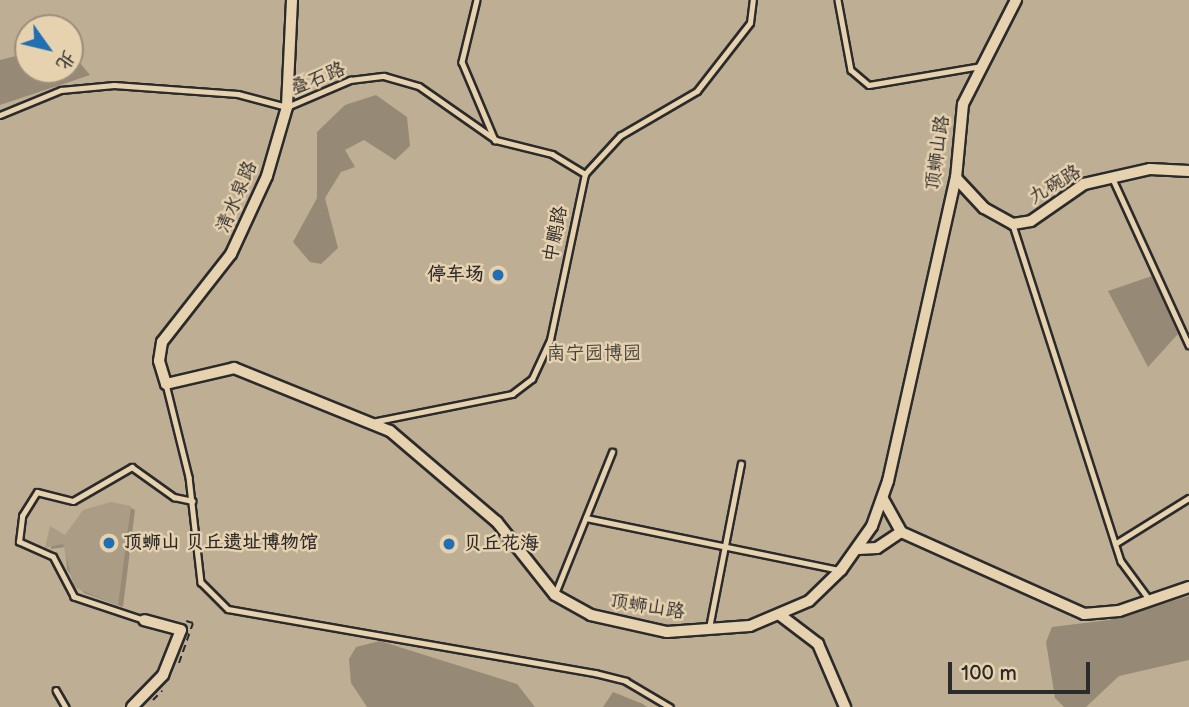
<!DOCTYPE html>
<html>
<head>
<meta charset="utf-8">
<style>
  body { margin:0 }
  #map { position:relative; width:1189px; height:707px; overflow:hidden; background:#dfcbab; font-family:"Balsamiq Sans","LXGW WenKai TC",sans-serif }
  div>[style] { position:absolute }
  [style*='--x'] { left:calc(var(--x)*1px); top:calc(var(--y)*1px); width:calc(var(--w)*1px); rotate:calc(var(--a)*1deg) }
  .green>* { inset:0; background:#beae93 }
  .water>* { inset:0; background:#968a76 }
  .shadow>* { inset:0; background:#0003 }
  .building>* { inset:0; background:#aa9c85 }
  .path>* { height:2px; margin-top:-1px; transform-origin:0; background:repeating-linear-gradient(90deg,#2b2b2b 0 7px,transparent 0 12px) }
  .roads { filter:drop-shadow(2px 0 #2b2b2b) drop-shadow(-2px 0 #2b2b2b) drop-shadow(0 2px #2b2b2b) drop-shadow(0 -2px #2b2b2b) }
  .service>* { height:4.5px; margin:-2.25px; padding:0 2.25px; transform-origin:2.25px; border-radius:2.25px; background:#e7d2b0 }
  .minor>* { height:10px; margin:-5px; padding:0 5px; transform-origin:5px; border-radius:5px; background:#e7d2b0 }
  .dots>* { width:19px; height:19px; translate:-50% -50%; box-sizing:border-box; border:4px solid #e7d2b0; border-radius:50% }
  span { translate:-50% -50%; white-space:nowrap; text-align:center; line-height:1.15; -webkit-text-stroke:5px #e7d2b0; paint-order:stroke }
  .street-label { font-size:19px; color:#2b2b2b }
  .poi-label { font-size:19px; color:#2b2b2b; font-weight:700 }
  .right { translate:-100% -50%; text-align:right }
  .left { translate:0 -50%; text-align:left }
  .park-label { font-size:19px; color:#413f3b }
  .north { position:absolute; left:14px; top:14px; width:70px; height:70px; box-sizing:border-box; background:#e7d2b0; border:2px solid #9c8f7b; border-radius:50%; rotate:124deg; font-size:19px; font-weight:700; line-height:28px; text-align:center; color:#2b2b2b }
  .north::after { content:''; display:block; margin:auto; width:24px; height:32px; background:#1f6fb2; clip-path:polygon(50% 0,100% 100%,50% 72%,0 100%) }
  .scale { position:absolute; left:948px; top:662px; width:142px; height:32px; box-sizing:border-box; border:4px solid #2b2b2b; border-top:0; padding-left:9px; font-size:21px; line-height:24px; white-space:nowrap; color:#2b2b2b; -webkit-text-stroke:5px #e7d2b0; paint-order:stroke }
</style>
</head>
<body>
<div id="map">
  <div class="green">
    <div style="clip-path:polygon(evenodd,0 0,1189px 0,1189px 707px,0 707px,0 0,28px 28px,70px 28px,70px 70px,28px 70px,28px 28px)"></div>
  </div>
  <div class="water">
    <div style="clip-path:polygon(70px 51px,90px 75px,0 105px,0 60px,28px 53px,28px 70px,70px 70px)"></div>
    <div style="clip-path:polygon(376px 95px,407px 117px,410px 146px,395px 160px,364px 140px,345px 150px,355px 167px,341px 172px,325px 198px,338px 248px,321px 264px,310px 262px,293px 242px,317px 198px,317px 132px,345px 105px)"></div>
    <div style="clip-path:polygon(1152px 276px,1178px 334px,1148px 367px,1108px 291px)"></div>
    <div style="clip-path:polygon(1189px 596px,1189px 660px,1119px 676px,1086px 707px,1064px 707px,1055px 698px,1046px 642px,1052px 627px,1109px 620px)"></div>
    <div style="clip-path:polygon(380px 641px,517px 684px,535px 707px,367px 707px,351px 683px,349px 659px,356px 647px)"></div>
    <div style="clip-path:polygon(613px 692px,643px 704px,647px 707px,603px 707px)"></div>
  </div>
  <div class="shadow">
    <div style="clip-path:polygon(131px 508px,135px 510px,123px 607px,84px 593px,67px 569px,65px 547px,51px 549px,52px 529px,66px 537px)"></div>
  </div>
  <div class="building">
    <div style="clip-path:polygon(111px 502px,131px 506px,118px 606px,74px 587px,63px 544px,45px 548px,50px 526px,65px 535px,83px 510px)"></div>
  </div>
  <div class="path">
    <div style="--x:179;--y:663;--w:42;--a:-70.7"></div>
    <div style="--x:193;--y:623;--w:7;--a:-164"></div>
    <div style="--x:153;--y:700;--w:13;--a:-45"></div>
  </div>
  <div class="roads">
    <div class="service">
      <div style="--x:477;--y:0;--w:64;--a:103.6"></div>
      <div style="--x:462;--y:62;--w:85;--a:67.1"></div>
      <div style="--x:838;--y:0;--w:71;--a:79.5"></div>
      <div style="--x:851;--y:70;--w:23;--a:40"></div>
      <div style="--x:869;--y:85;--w:114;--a:-9.6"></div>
      <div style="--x:0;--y:115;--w:66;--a:-22.3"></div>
      <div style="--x:61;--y:90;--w:53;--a:-5.4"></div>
      <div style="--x:114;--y:85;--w:124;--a:4.2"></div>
      <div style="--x:238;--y:94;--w:51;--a:14.9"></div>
      <div style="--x:287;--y:107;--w:69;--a:-23.2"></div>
      <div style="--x:350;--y:80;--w:34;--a:-7"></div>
      <div style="--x:384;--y:76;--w:36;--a:16"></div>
      <div style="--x:419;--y:86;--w:94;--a:35"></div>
      <div style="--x:496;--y:140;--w:58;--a:14"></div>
      <div style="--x:552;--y:154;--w:39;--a:31"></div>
      <div style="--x:1112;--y:177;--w:185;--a:65.4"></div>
      <div style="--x:1013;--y:225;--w:353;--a:72.2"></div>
      <div style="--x:1121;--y:561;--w:47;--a:53.6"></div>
      <div style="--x:166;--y:384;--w:96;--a:76.1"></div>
      <div style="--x:189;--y:477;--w:106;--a:83.5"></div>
      <div style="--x:201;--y:582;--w:38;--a:45"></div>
      <div style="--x:228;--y:609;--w:373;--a:9.9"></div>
      <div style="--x:595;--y:673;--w:32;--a:14"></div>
      <div style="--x:626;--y:681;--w:51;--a:30.6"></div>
      <div style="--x:372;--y:422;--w:143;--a:-11.3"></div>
      <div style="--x:512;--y:394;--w:25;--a:-37"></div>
      <div style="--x:532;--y:379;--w:43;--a:-65.2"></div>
      <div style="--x:550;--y:340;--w:170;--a:-78.1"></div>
      <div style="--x:585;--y:174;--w:52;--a:-47.4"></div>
      <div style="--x:620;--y:136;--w:89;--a:-30.3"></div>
      <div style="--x:697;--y:91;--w:86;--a:-52.1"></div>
      <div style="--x:750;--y:23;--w:23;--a:-83"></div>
      <div style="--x:586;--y:518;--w:259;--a:11.6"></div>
      <div style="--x:1115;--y:544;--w:87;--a:-31.9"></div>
      <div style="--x:555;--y:594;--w:153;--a:-68.1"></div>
      <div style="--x:143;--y:620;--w:73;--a:-161.6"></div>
      <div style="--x:74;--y:597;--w:45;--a:-117.7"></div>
      <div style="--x:53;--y:557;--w:37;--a:-156"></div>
      <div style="--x:19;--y:542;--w:26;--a:-83"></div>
      <div style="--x:22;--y:516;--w:28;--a:-58"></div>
      <div style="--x:37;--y:492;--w:37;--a:14"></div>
      <div style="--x:73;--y:501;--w:68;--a:-30"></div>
      <div style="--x:132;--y:467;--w:52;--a:35.5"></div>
      <div style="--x:174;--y:497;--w:19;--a:12"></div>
      <div style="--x:709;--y:628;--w:167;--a:-79"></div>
      <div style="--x:56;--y:690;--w:20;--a:60"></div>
    </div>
    <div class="minor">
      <div style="--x:292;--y:0;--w:107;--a:92.7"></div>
      <div style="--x:287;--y:107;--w:72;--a:106.2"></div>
      <div style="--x:267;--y:176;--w:86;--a:114.8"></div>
      <div style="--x:231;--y:254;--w:112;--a:128.1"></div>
      <div style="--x:162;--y:342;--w:19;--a:99"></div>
      <div style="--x:159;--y:361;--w:24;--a:73"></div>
      <div style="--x:166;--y:384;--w:70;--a:-13.2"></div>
      <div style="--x:234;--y:368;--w:168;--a:22"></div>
      <div style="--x:390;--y:431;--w:140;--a:40.4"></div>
      <div style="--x:497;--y:522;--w:93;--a:51.5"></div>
      <div style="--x:555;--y:595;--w:41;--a:29.1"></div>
      <div style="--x:591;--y:615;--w:78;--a:12.6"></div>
      <div style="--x:667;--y:632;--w:83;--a:-4.1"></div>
      <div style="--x:750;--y:626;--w:64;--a:-23"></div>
      <div style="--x:809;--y:601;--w:45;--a:-44.1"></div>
      <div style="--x:841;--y:570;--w:54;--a:-54.8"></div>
      <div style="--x:872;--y:526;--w:48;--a:-70.4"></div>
      <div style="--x:888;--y:481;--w:311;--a:-77.4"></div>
      <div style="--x:956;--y:178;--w:74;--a:-84.6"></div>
      <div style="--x:963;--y:104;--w:117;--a:-63"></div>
      <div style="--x:956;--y:178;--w:41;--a:47"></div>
      <div style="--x:984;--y:208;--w:33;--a:29"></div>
      <div style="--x:1013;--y:224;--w:18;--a:-9"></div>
      <div style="--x:1031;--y:221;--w:65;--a:-34.9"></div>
      <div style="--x:1084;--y:184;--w:68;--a:-12.8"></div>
      <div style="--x:1150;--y:169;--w:39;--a:3"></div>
      <div style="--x:883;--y:499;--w:38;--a:61"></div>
      <div style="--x:858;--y:549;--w:19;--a:-3"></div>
      <div style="--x:877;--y:548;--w:29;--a:-34"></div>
      <div style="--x:901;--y:532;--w:201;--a:24.1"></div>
      <div style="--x:1084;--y:614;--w:35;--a:-5"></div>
      <div style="--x:1119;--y:611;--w:74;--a:-18.9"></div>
      <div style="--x:780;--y:615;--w:48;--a:37.3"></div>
      <div style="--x:818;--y:644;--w:69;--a:66.8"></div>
      <div style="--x:132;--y:707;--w:45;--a:-45.9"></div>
      <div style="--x:163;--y:675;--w:48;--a:-68.2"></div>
      <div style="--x:181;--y:630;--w:38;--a:-165"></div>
    </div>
  </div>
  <div class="dots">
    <div style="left:498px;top:275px;background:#1f6fb2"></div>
    <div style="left:109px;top:543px;background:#1f6fb2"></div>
    <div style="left:449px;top:544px;background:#1f6fb2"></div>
  </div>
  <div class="street-label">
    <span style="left:318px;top:79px;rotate:-22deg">叠石路</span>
    <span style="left:938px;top:153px;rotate:-82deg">顶蛳山路</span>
    <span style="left:1055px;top:185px;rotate:-31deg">九碗路</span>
    <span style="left:237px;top:197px;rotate:-67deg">清水泉路</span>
    <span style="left:556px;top:234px;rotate:-79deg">中鹏路</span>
    <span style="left:647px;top:607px;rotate:9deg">顶蛳山路</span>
  </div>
  <div class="poi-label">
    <span class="right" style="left:484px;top:275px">停车场</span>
    <span class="left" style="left:123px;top:543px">顶蛳山 贝丘遗址博物馆</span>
    <span class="left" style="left:463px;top:544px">贝丘花海</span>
  </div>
  <div class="park-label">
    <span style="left:594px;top:354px">南宁园博园</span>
  </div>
  <div class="north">北</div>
  <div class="scale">100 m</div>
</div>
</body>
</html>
